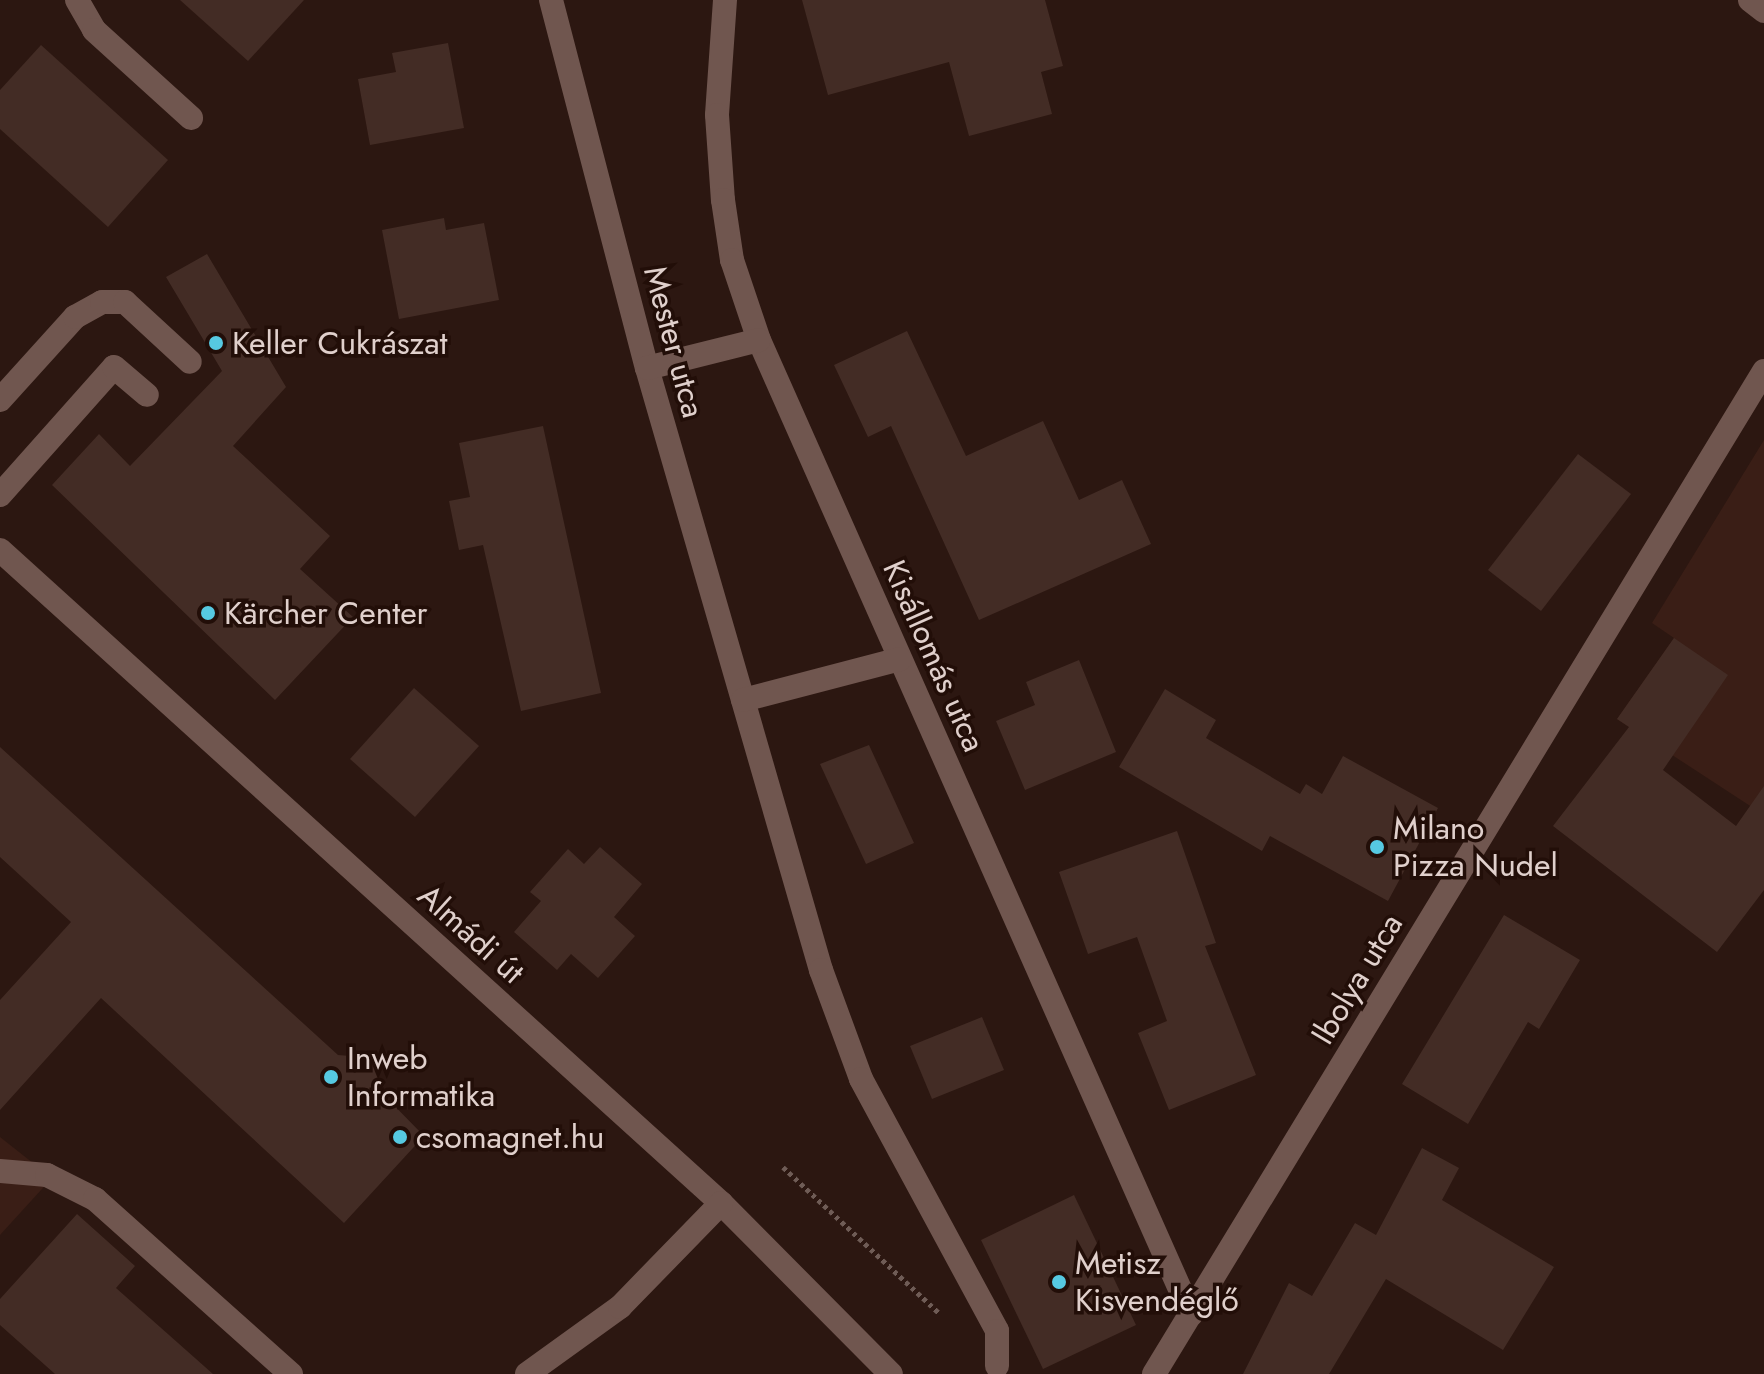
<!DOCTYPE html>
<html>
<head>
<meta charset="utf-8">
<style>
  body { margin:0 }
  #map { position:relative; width:1764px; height:1374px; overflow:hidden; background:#2c1711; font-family:Jost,sans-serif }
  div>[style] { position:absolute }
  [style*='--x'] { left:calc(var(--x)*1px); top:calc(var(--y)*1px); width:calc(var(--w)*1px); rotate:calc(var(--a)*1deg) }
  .built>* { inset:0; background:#3a1e16 }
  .building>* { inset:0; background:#432c25 }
  .path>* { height:5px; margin-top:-2.5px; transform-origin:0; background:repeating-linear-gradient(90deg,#6f5c56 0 4px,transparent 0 8px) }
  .minor>* { height:24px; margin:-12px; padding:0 12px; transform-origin:12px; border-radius:12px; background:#70564f }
  .dots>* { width:22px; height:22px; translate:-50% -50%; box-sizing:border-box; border:4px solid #220e08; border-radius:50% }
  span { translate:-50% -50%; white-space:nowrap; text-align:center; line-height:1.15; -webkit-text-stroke:7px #220e08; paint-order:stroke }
  .street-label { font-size:32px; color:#e0d0cc }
  .poi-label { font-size:32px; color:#e0d0cc }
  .left { translate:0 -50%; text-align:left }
</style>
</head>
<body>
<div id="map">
  <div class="built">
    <div style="clip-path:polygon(1764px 440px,1764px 815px,1617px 719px,1674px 638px,1652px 623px)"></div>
    <div style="clip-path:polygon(0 1137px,52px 1178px,0 1235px)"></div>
  </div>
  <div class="building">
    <div style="clip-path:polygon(180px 0,304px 0,248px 61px)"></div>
    <div style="clip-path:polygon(802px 0,1045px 0,1063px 66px,1041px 72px,1052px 114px,969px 136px,949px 62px,828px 95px)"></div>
    <div style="clip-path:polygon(448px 43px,464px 128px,370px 145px,358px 79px,396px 72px,392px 53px)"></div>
    <div style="clip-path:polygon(41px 45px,168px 160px,108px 227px,0 129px,0 90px)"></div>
    <div style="clip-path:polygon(444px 218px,446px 230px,484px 223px,499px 300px,399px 319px,382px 230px)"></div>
    <div style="clip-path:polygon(207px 254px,286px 387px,233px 446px,330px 536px,300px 569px,353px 617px,275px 700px,52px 485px,99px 434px,130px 466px,222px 371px,166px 277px)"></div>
    <div style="clip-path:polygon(907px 331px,966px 456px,1043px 421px,1079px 500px,1122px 480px,1151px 544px,979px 620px,891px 426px,868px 437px,834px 365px)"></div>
    <div style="clip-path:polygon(543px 426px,601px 693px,521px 711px,483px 545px,459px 550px,449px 501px,470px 497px,459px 443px)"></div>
    <div style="clip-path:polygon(1578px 454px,1631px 494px,1541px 611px,1488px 570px)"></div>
    <div style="clip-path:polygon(1674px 638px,1728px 675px,1663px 770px,1736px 826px,1764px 786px,1764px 890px,1717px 952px,1553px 826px,1629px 727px,1617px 719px)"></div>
    <div style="clip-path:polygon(1079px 660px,1116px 752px,1025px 790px,996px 721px,1035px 705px,1026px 682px)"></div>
    <div style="clip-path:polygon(414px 688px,479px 746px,415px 817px,350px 759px)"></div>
    <div style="clip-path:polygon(1165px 689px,1216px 720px,1206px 738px,1300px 794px,1306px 784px,1322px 794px,1343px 756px,1438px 808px,1388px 901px,1270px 836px,1262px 851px,1119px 767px)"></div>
    <div style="clip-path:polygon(869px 745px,914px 843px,866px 864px,820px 764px)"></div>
    <div style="clip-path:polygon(0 747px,338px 1055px,375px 1058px,382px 1093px,424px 1136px,344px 1223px,101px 998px,0 1110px,0 1000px,71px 922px,0 857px)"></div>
    <div style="clip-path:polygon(1177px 831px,1216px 943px,1205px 946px,1256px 1075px,1169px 1110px,1138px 1033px,1167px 1021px,1137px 937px,1088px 954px,1059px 872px)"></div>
    <div style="clip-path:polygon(600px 847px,642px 884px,614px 917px,635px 936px,598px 978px,571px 954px,557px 970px,514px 932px,541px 901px,530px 892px,568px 849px,584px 864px)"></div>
    <div style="clip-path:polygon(1504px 915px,1580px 960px,1539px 1029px,1528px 1022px,1468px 1124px,1402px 1084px)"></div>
    <div style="clip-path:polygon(982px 1017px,1004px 1070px,932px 1099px,910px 1046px)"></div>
    <div style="clip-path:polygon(1422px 1148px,1459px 1168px,1442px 1200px,1554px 1267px,1503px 1350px,1386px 1279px,1329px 1374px,1243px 1374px,1289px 1283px,1312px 1296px,1355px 1223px,1376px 1235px)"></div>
    <div style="clip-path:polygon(1074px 1195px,1136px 1325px,1043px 1369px,981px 1240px)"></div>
    <div style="clip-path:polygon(77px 1214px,135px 1266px,116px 1288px,213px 1374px,55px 1374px,0 1325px,0 1299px)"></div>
  </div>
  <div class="path">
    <div style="--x:783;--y:1167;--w:215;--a:43.1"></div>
  </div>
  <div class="minor">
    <div style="--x:77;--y:0;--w:34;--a:60"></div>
    <div style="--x:94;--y:30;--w:131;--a:42.2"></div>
    <div style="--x:551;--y:0;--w:380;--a:75.4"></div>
    <div style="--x:647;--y:368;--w:627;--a:73.88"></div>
    <div style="--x:821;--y:970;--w:116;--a:69.8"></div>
    <div style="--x:861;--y:1079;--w:286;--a:61.6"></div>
    <div style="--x:997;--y:1331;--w:35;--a:90"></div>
    <div style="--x:725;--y:0;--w:115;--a:94"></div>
    <div style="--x:717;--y:115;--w:85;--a:86"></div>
    <div style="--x:723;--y:200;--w:61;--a:81.5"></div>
    <div style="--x:732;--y:260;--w:84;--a:71.4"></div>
    <div style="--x:759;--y:340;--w:1066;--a:66.08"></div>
    <div style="--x:1750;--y:0;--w:18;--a:38"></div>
    <div style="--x:647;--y:368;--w:115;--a:-14"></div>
    <div style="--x:0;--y:400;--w:112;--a:-47.9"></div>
    <div style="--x:75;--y:317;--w:31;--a:-29"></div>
    <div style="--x:102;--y:302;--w:23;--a:0"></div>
    <div style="--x:125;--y:302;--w:88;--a:42.7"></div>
    <div style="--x:0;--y:495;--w:171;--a:-48.3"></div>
    <div style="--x:114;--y:367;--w:43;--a:40.3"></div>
    <div style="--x:0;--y:550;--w:973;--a:42.17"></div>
    <div style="--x:721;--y:1203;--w:241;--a:45.2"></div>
    <div style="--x:743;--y:700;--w:162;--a:-14.6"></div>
    <div style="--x:0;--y:1171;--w:47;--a:4.9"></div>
    <div style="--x:47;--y:1175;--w:54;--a:26.6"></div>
    <div style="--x:95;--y:1199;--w:263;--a:41.8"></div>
    <div style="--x:527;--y:1374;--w:115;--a:-35.8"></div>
    <div style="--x:620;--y:1307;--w:145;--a:-45.8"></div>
    <div style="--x:1154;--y:1374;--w:1174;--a:-58.69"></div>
  </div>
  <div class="dots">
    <div style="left:216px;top:343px;background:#56c9e1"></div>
    <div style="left:208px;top:613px;background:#56c9e1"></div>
    <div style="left:1377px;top:847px;background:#56c9e1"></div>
    <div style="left:331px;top:1077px;background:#56c9e1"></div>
    <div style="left:400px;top:1137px;background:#56c9e1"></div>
    <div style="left:1059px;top:1282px;background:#56c9e1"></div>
  </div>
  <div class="street-label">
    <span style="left:674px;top:342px;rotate:75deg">Mester utca</span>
    <span style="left:934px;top:656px;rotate:66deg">Kisállomás utca</span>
    <span style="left:471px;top:934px;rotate:42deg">Almádi út</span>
    <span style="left:1357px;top:979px;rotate:-59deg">Ibolya utca</span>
  </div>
  <div class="poi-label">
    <span class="left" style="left:232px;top:343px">Keller Cukrászat</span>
    <span class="left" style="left:224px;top:613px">Kärcher Center</span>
    <span class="left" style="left:1393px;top:847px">Milano<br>Pizza Nudel</span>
    <span class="left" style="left:347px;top:1077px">Inweb<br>Informatika</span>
    <span class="left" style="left:416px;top:1137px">csomagnet.hu</span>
    <span class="left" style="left:1075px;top:1282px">Metisz<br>Kisvendéglő</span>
  </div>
</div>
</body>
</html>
